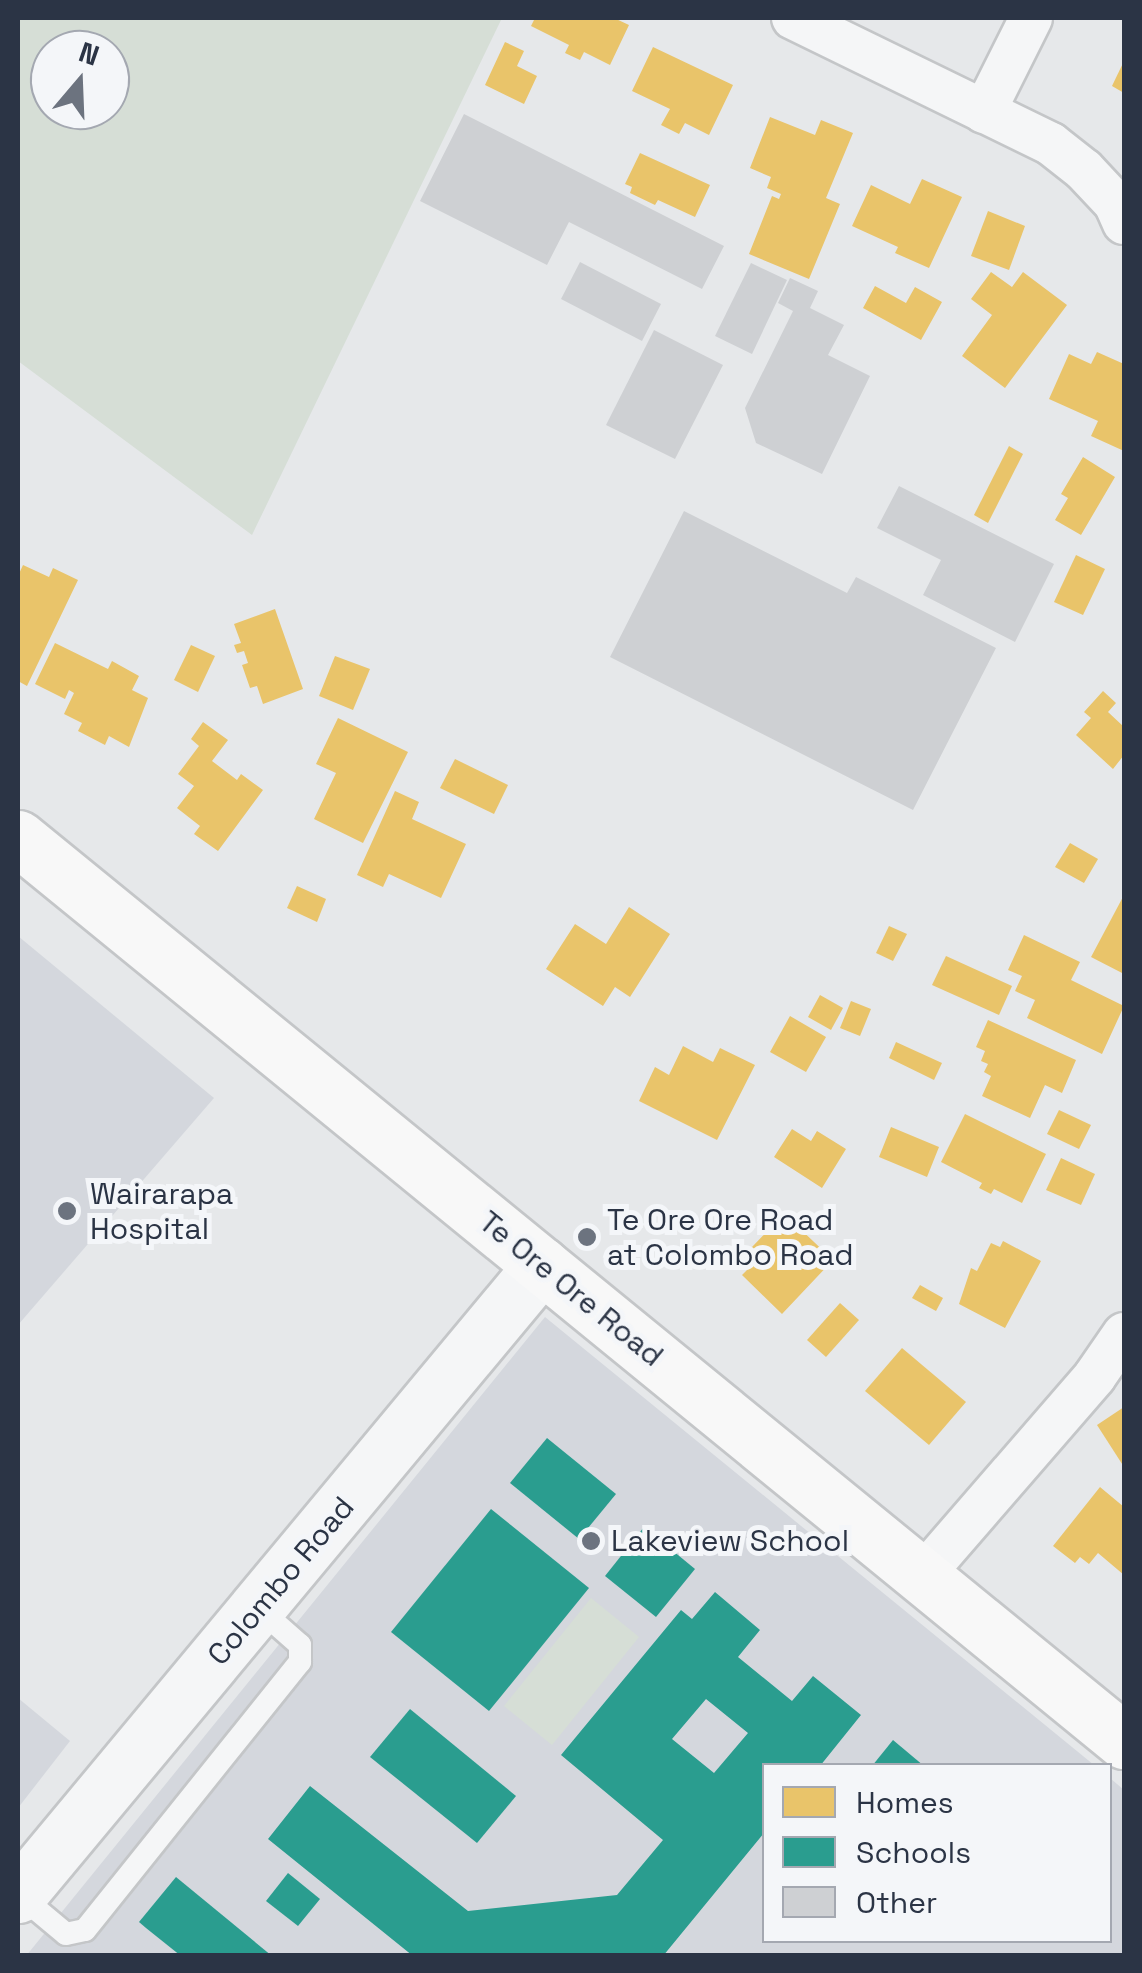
<!DOCTYPE html>
<html>
<head>
<meta charset="utf-8">
<style>
  body { margin:0 }
  #map { position:relative; width:1142px; height:1973px; overflow:hidden; background:#e6e8ea; font-family:"Space Grotesk",sans-serif }
  div>[style] { position:absolute }
  [style*='--x'] { left:calc(var(--x)*1px); top:calc(var(--y)*1px); width:calc(var(--w)*1px); rotate:calc(var(--a)*1deg) }
  .built>* { inset:0; background:#d4d7dd }
  .green>* { inset:0; background:#d6ded6 }
  .homes>* { inset:0; background:#e9c46a }
  .schools>* { inset:0; background:#2a9d8f }
  .building>* { inset:0; background:#ced0d3 }
  .roads { filter:drop-shadow(2px 0 #c4c6c8) drop-shadow(-2px 0 #c4c6c8) drop-shadow(0 2px #c4c6c8) drop-shadow(0 -2px #c4c6c8) }
  .service>* { height:22px; margin:-11px; padding:0 11px; transform-origin:11px; border-radius:11px; background:#f5f6f7 }
  .minor>* { height:42px; margin:-21px; padding:0 21px; transform-origin:21px; border-radius:21px; background:#f5f6f7 }
  .tertiary>* { height:55px; margin:-27.5px; padding:0 27.5px; transform-origin:27.5px; border-radius:27.5px; background:#f5f6f7 }
  .secondary>* { height:55px; margin:-27.5px; padding:0 27.5px; transform-origin:27.5px; border-radius:27.5px; background:#f8f8f8 }
  .dots>* { width:28px; height:28px; translate:-50% -50%; box-sizing:border-box; border:5px solid #f4f6f9; border-radius:50% }
  span { translate:-50% -50%; white-space:nowrap; text-align:center; line-height:1.15; -webkit-text-stroke:10px #f4f6f9; paint-order:stroke }
  .poi-label { font-size:30px; color:#2b3445 }
  .left { translate:0 -50%; text-align:left }
  .street-label { font-size:30px; color:#2b3445 }
  .frame { position:absolute; inset:0; border:20px solid #2b3445; pointer-events:none }
  .legend { position:absolute; left:762px; top:1763px; width:350px; height:180px; box-sizing:border-box; background:#f4f6f9; border:2px solid #a4a8b1; margin:0; padding:12px 18px; list-style:none; font-size:30px; color:#2b3445 }
  .legend li { display:flex; align-items:center; gap:20px; height:50px }
  .legend b { width:50px; border:2px solid #a4a8b1 }
  .north { position:absolute; left:30px; top:30px; width:100px; height:100px; box-sizing:border-box; background:#f4f6f9; border:2px solid #a4a8b1; border-radius:50%; rotate:19deg; font-size:28px; font-weight:700; line-height:40px; text-align:center; color:#2b3445 }
  .north::after { content:''; display:block; margin:auto; width:35px; height:45px; background:#6c737f; clip-path:polygon(50% 0,100% 100%,50% 72%,0 100%) }
</style>
</head>
<body>
<div id="map">
  <div class="built">
    <div style="clip-path:polygon(18px 936px,214px 1098px,18px 1325px)"></div>
    <div style="clip-path:polygon(545px 1317px,1094px 1765px,764px 1766px,764px 1940px,1110px 1940px,1110px 1778px,1124px 1790px,1124px 1955px,26px 1956px)"></div>
    <div style="clip-path:polygon(18px 1698px,70px 1741px,18px 1808px)"></div>
  </div>
  <div class="green">
    <div style="clip-path:polygon(evenodd,18px 18px,502px 18px,252px 535px,18px 361px,18px 18px,50px 50px,110px 50px,110px 110px,50px 110px,50px 50px)"></div>
    <div style="clip-path:polygon(591px 1598px,639px 1637px,552px 1745px,504px 1706px)"></div>
  </div>
  <div class="homes">
    <div style="clip-path:polygon(535px 18px,614px 18px,629px 25px,610px 65px,584px 52px,580px 60px,565px 53px,569px 45px,531px 26px)"></div>
    <div style="clip-path:polygon(505px 42px,524px 51px,517px 66px,537px 76px,524px 104px,485px 85px)"></div>
    <div style="clip-path:polygon(653px 47px,733px 85px,709px 135px,685px 123px,679px 134px,661px 125px,670px 109px,632px 91px)"></div>
    <div style="clip-path:polygon(1124px 61px,1124px 93px,1112px 86px)"></div>
    <div style="clip-path:polygon(770px 117px,815px 135px,821px 120px,853px 133px,826px 198px,840px 204px,809px 279px,749px 254px,772px 196px,779px 199px,781px 194px,767px 188px,771px 177px,750px 168px)"></div>
    <div style="clip-path:polygon(640px 153px,710px 185px,695px 217px,658px 200px,655px 205px,630px 193px,632px 187px,625px 184px)"></div>
    <div style="clip-path:polygon(922px 179px,962px 197px,929px 268px,895px 253px,898px 247px,852px 226px,871px 185px,910px 204px)"></div>
    <div style="clip-path:polygon(988px 211px,1025px 226px,1009px 270px,971px 256px)"></div>
    <div style="clip-path:polygon(991px 272px,1012px 287px,1023px 272px,1067px 305px,1005px 388px,962px 356px,992px 315px,971px 299px)"></div>
    <div style="clip-path:polygon(875px 286px,906px 303px,915px 287px,942px 302px,921px 340px,863px 308px)"></div>
    <div style="clip-path:polygon(1097px 352px,1124px 364px,1124px 451px,1091px 436px,1098px 421px,1049px 399px,1069px 354px,1091px 364px)"></div>
    <div style="clip-path:polygon(1009px 446px,1023px 454px,988px 523px,974px 515px)"></div>
    <div style="clip-path:polygon(1083px 457px,1115px 477px,1081px 535px,1055px 520px,1068px 498px,1061px 494px)"></div>
    <div style="clip-path:polygon(1076px 555px,1105px 569px,1083px 615px,1054px 602px)"></div>
    <div style="clip-path:polygon(23px 565px,49px 577px,53px 568px,78px 580px,27px 686px,18px 681px,18px 576px)"></div>
    <div style="clip-path:polygon(275px 609px,303px 689px,263px 704px,257px 686px,250px 688px,242px 665px,248px 663px,244px 651px,237px 653px,234px 645px,241px 643px,234px 624px)"></div>
    <div style="clip-path:polygon(55px 643px,108px 669px,112px 661px,139px 676px,132px 690px,148px 698px,129px 747px,109px 736px,105px 745px,78px 731px,82px 723px,64px 714px,74px 693px,69px 690px,65px 699px,35px 684px)"></div>
    <div style="clip-path:polygon(191px 645px,215px 656px,198px 692px,174px 680px)"></div>
    <div style="clip-path:polygon(335px 656px,370px 669px,353px 710px,319px 696px)"></div>
    <div style="clip-path:polygon(1103px 691px,1116px 703px,1108px 712px,1124px 727px,1124px 755px,1113px 769px,1076px 735px,1091px 718px,1084px 712px)"></div>
    <div style="clip-path:polygon(338px 718px,408px 752px,363px 843px,314px 819px,336px 773px,316px 764px)"></div>
    <div style="clip-path:polygon(203px 722px,228px 740px,212px 761px,237px 780px,241px 774px,263px 790px,218px 851px,194px 834px,200px 826px,177px 808px,194px 786px,178px 774px,199px 746px,191px 739px)"></div>
    <div style="clip-path:polygon(455px 759px,508px 785px,494px 814px,440px 788px)"></div>
    <div style="clip-path:polygon(395px 791px,419px 802px,412px 819px,466px 844px,441px 898px,389px 874px,383px 887px,357px 875px)"></div>
    <div style="clip-path:polygon(1070px 843px,1098px 859px,1084px 883px,1055px 867px)"></div>
    <div style="clip-path:polygon(297px 886px,326px 899px,317px 922px,287px 908px)"></div>
    <div style="clip-path:polygon(1124px 895px,1124px 974px,1091px 957px)"></div>
    <div style="clip-path:polygon(629px 907px,670px 934px,630px 997px,615px 987px,603px 1006px,546px 969px,575px 924px,606px 944px)"></div>
    <div style="clip-path:polygon(889px 926px,907px 934px,893px 961px,876px 953px)"></div>
    <div style="clip-path:polygon(1024px 935px,1080px 962px,1071px 980px,1124px 1006px,1102px 1054px,1027px 1018px,1035px 1000px,1015px 991px,1022px 976px,1008px 970px)"></div>
    <div style="clip-path:polygon(946px 956px,1012px 986px,999px 1015px,932px 985px)"></div>
    <div style="clip-path:polygon(820px 995px,843px 1008px,831px 1030px,808px 1017px)"></div>
    <div style="clip-path:polygon(851px 1001px,871px 1009px,860px 1036px,840px 1028px)"></div>
    <div style="clip-path:polygon(790px 1016px,826px 1037px,806px 1072px,770px 1052px)"></div>
    <div style="clip-path:polygon(988px 1020px,1076px 1060px,1062px 1093px,1045px 1085px,1030px 1118px,982px 1096px,991px 1076px,984px 1072px,988px 1064px,981px 1061px,985px 1051px,976px 1047px)"></div>
    <div style="clip-path:polygon(896px 1042px,942px 1063px,934px 1080px,889px 1058px)"></div>
    <div style="clip-path:polygon(683px 1046px,713px 1062px,720px 1048px,755px 1065px,717px 1140px,639px 1101px,655px 1067px,669px 1075px)"></div>
    <div style="clip-path:polygon(1059px 1110px,1091px 1125px,1079px 1149px,1047px 1134px)"></div>
    <div style="clip-path:polygon(965px 1114px,1046px 1154px,1022px 1203px,994px 1189px,991px 1194px,979px 1188px,982px 1183px,941px 1162px)"></div>
    <div style="clip-path:polygon(891px 1127px,939px 1147px,927px 1177px,879px 1157px)"></div>
    <div style="clip-path:polygon(792px 1129px,811px 1141px,817px 1131px,846px 1149px,822px 1188px,774px 1157px)"></div>
    <div style="clip-path:polygon(1061px 1158px,1095px 1174px,1081px 1205px,1046px 1190px)"></div>
    <div style="clip-path:polygon(780px 1218px,789px 1228px,794px 1223px,833px 1260px,782px 1314px,742px 1275px,762px 1255px,752px 1247px)"></div>
    <div style="clip-path:polygon(1003px 1241px,1041px 1261px,1005px 1328px,959px 1304px,971px 1268px,977px 1271px,991px 1243px,1000px 1247px)"></div>
    <div style="clip-path:polygon(920px 1285px,943px 1298px,936px 1311px,912px 1298px)"></div>
    <div style="clip-path:polygon(840px 1303px,859px 1320px,826px 1357px,807px 1340px)"></div>
    <div style="clip-path:polygon(902px 1348px,966px 1402px,929px 1445px,865px 1391px)"></div>
    <div style="clip-path:polygon(1124px 1407px,1124px 1467px,1097px 1425px)"></div>
    <div style="clip-path:polygon(1100px 1487px,1124px 1507px,1124px 1575px,1098px 1553px,1089px 1564px,1080px 1557px,1075px 1563px,1053px 1546px)"></div>
  </div>
  <div class="schools">
    <div style="clip-path:polygon(547px 1438px,616px 1494px,579px 1539px,510px 1483px)"></div>
    <div style="clip-path:polygon(491px 1509px,589px 1588px,489px 1711px,391px 1632px)"></div>
    <div style="clip-path:polygon(644px 1527px,695px 1569px,656px 1617px,605px 1576px)"></div>
    <div style="clip-path:polygon(evenodd,715px 1592px,760px 1630px,738px 1657px,792px 1701px,813px 1676px,861px 1715px,820px 1766px,764px 1766px,764px 1833px,663px 1956px,413px 1956px,268px 1839px,310px 1786px,468px 1911px,617px 1895px,663px 1840px,561px 1755px,681px 1610px,692px 1619px,715px 1592px,706px 1699px,748px 1733px,714px 1773px,672px 1739px,706px 1699px)"></div>
    <div style="clip-path:polygon(410px 1709px,516px 1796px,477px 1843px,370px 1757px)"></div>
    <div style="clip-path:polygon(893px 1740px,924px 1766px,872px 1766px)"></div>
    <div style="clip-path:polygon(288px 1873px,320px 1899px,298px 1926px,266px 1901px)"></div>
    <div style="clip-path:polygon(176px 1877px,272px 1956px,181px 1956px,146px 1928px,139px 1922px)"></div>
  </div>
  <div class="building">
    <div style="clip-path:polygon(464px 114px,724px 246px,702px 289px,569px 222px,547px 265px,420px 201px)"></div>
    <div style="clip-path:polygon(580px 262px,661px 304px,642px 341px,561px 299px)"></div>
    <div style="clip-path:polygon(751px 263px,787px 280px,752px 354px,715px 336px)"></div>
    <div style="clip-path:polygon(790px 278px,818px 291px,810px 308px,844px 325px,828px 355px,870px 376px,822px 474px,756px 443px,745px 408px,793px 311px,778px 303px)"></div>
    <div style="clip-path:polygon(654px 330px,723px 365px,675px 459px,606px 425px)"></div>
    <div style="clip-path:polygon(899px 486px,1054px 564px,1015px 642px,923px 595px,941px 560px,877px 528px)"></div>
    <div style="clip-path:polygon(684px 511px,847px 593px,856px 577px,996px 648px,913px 810px,610px 657px)"></div>
  </div>
  <div class="roads">
    <div class="service">
      <div style="--x:18;--y:1894;--w:62;--a:39.8"></div>
      <div style="--x:66;--y:1934;--w:19;--a:-12"></div>
      <div style="--x:85;--y:1930;--w:344;--a:-51.3"></div>
      <div style="--x:300;--y:1662;--w:17;--a:-90"></div>
      <div style="--x:300;--y:1645;--w:56;--a:-138.6"></div>
    </div>
    <div class="minor">
      <div style="--x:793;--y:18;--w:287;--a:26"></div>
      <div style="--x:1051;--y:144;--w:42;--a:38.2"></div>
      <div style="--x:1084;--y:170;--w:45;--a:46.8"></div>
      <div style="--x:1115;--y:203;--w:22;--a:66"></div>
      <div style="--x:984;--y:112;--w:105;--a:-63.4"></div>
      <div style="--x:922;--y:1576;--w:264;--a:-49.1"></div>
      <div style="--x:1095;--y:1376;--w:51;--a:-55.4"></div>
    </div>
    <div class="tertiary">
      <div style="--x:18;--y:1895;--w:819;--a:-50.25"></div>
    </div>
    <div class="secondary">
      <div style="--x:18;--y:838;--w:1428;--a:39.23"></div>
    </div>
  </div>
  <div class="dots">
    <div style="left:67px;top:1211px;background:#6c737f"></div>
    <div style="left:587px;top:1237px;background:#6c737f"></div>
    <div style="left:591px;top:1541px;background:#6c737f"></div>
  </div>
  <div class="poi-label">
    <span class="left" style="left:90px;top:1211px">Wairarapa<br>Hospital</span>
    <span class="left" style="left:607px;top:1237px">Te Ore Ore Road<br>at Colombo Road</span>
    <span class="left" style="left:611px;top:1541px">Lakeview School</span>
  </div>
  <div class="street-label">
    <span style="left:571px;top:1289px;rotate:39deg">Te Ore Ore Road</span>
    <span style="left:281px;top:1581px;rotate:-50deg">Colombo Road</span>
  </div>
  <div class="frame"></div>
  <ul class="legend">
  <li><b style="height:28px;background:#e9c46a"></b>Homes</li>
  <li><b style="height:28px;background:#2a9d8f"></b>Schools</li>
  <li><b style="height:28px;background:#ced0d3"></b>Other</li>
  </ul>
  <div class="north">N</div>
</div>
</body>
</html>
